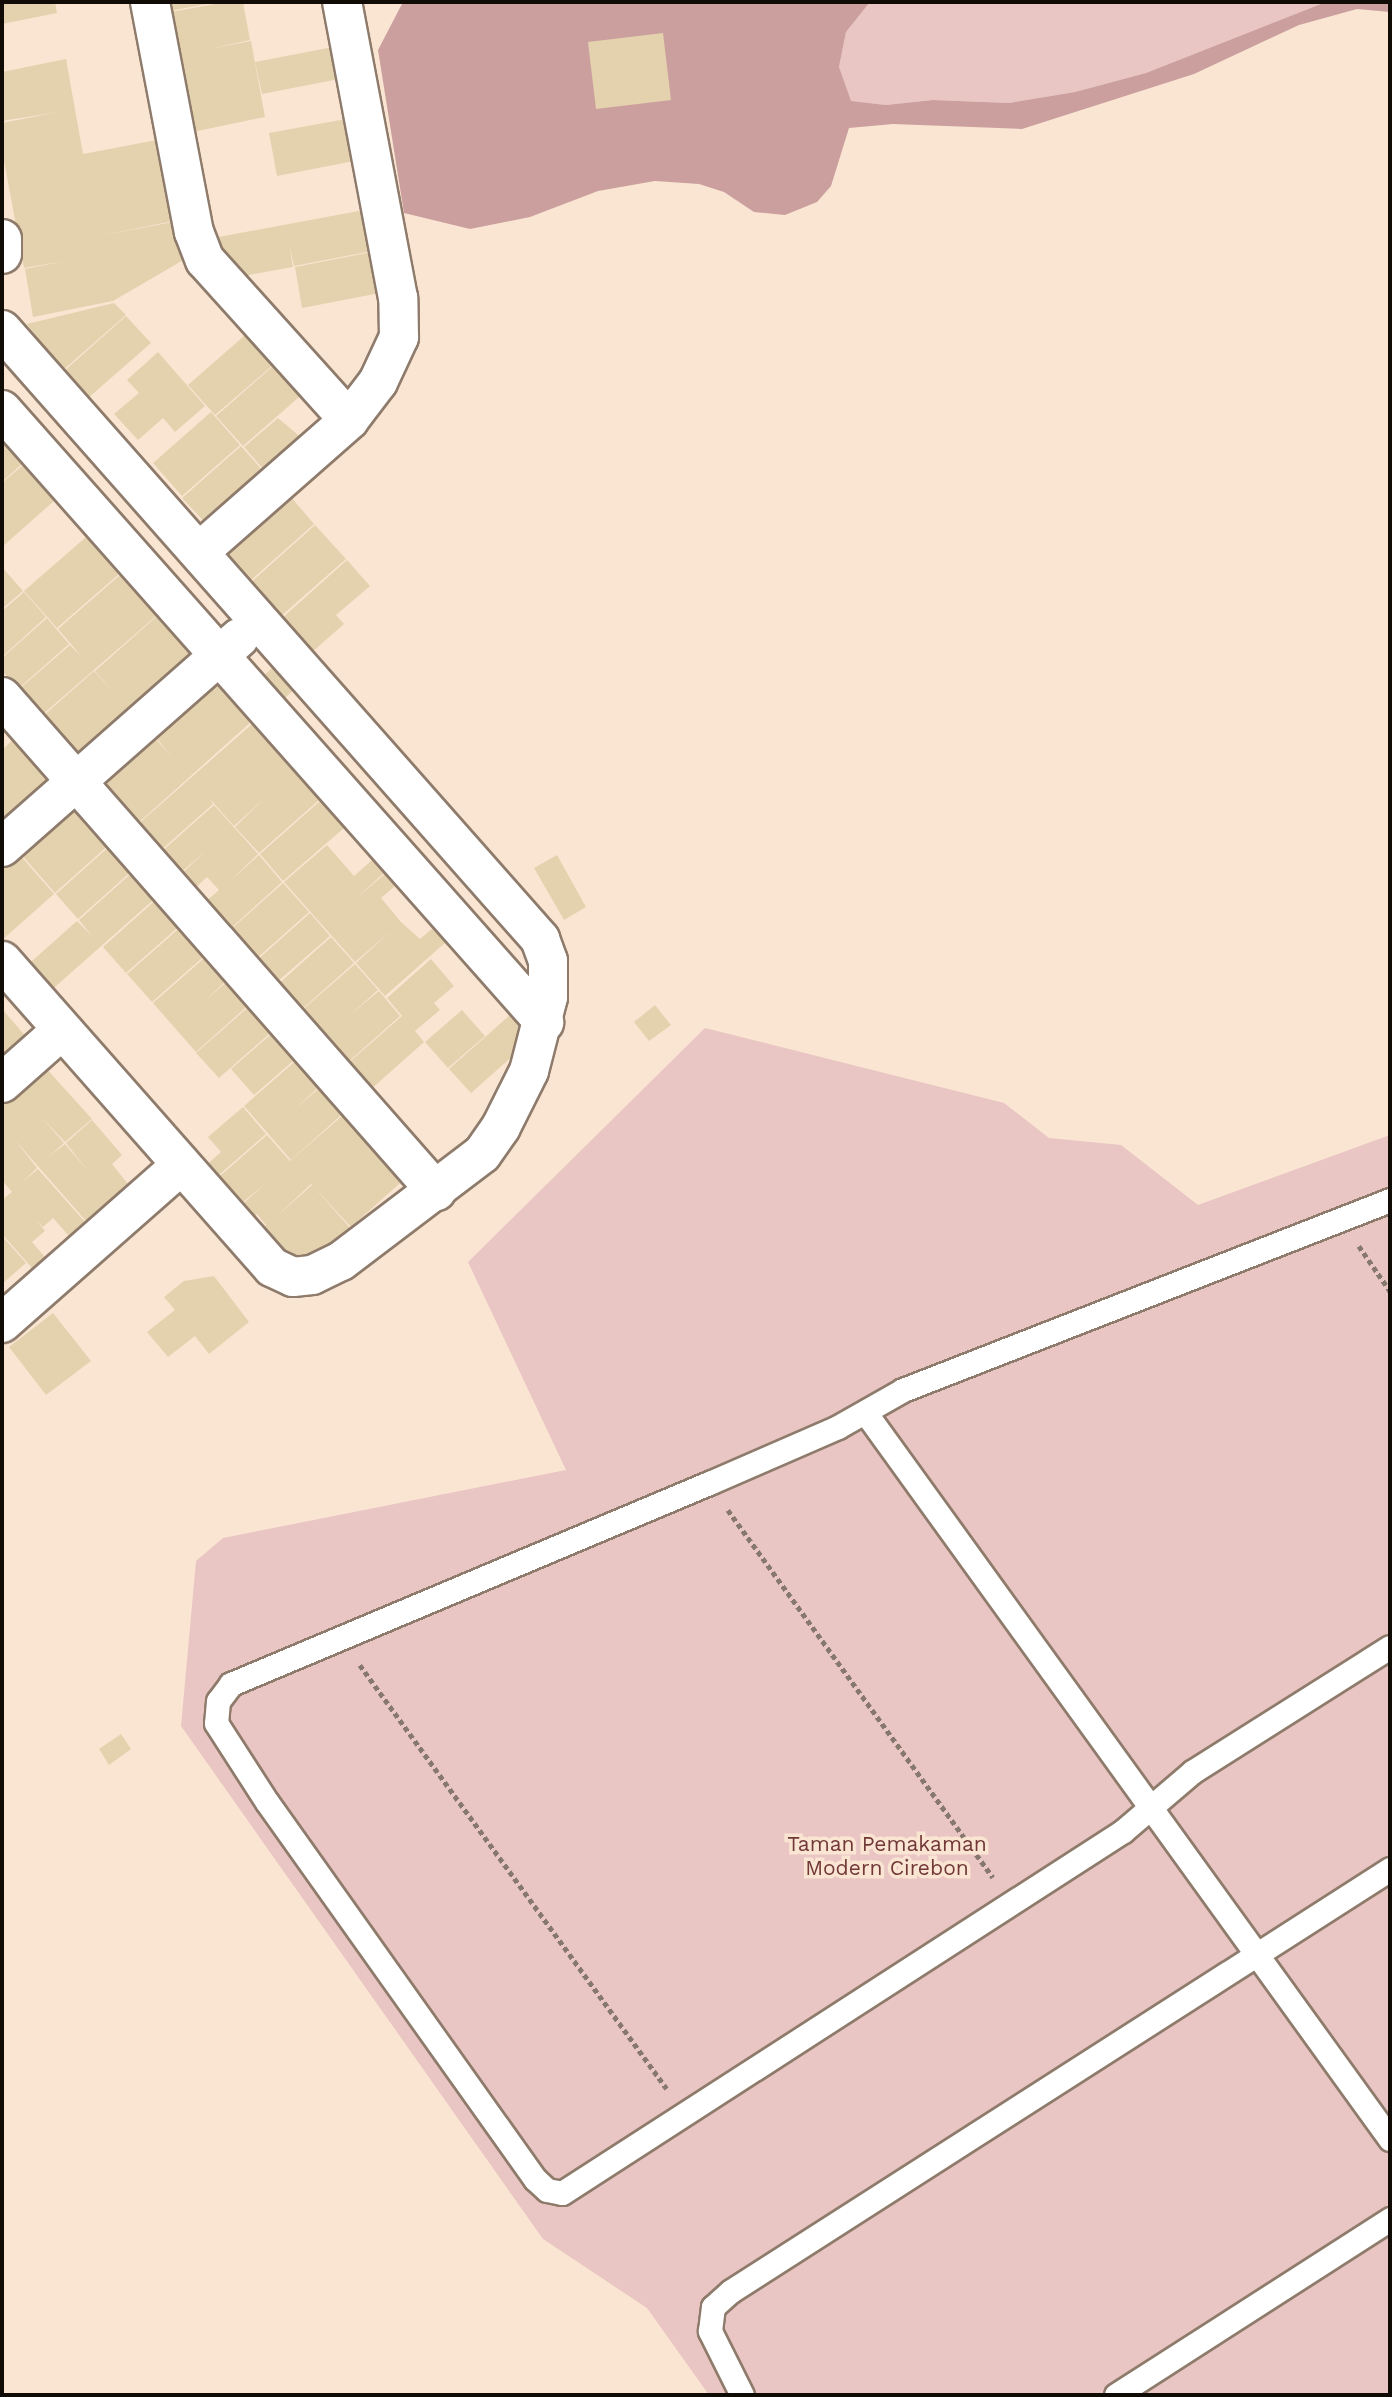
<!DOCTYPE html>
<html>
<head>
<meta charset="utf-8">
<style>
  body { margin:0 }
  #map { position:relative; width:1392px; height:2397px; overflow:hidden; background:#fae5d3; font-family:"Work Sans",sans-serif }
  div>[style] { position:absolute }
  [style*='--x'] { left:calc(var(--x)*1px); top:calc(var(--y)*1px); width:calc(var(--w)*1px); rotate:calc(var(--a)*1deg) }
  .green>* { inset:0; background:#e9c5c3 }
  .forest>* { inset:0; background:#cb9f9e }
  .building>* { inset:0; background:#e4d2ae }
  .path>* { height:4.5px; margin-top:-2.25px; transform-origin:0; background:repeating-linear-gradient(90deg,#86786d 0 5px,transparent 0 8.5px) }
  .roads { filter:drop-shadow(2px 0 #8e7b6b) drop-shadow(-2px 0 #8e7b6b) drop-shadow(0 2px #8e7b6b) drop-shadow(0 -2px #8e7b6b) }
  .lane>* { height:23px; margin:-11.5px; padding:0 11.5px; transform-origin:11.5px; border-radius:11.5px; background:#fff }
  .street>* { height:38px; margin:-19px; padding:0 19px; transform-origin:19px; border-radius:19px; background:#fff }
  span { translate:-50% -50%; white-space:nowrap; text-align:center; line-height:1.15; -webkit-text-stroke:7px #fae5d3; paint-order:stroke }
  .park-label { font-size:21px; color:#723838 }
  .frame { position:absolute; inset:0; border:4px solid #110b06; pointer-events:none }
</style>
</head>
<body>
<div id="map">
  <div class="green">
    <div style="clip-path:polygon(870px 2px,1326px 2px,1146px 73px,1075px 92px,1009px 103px,933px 100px,886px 105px,850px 101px,839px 67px,846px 32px)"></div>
    <div style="clip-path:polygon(705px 1028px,1004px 1103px,1049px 1138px,1121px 1145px,1198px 1205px,1390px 1135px,1390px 2395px,709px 2395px,647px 2308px,543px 2239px,181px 1726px,196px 1561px,223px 1538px,566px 1470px,468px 1262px)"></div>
  </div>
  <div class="forest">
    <div style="clip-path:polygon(403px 2px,870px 2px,846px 32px,839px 67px,851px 101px,886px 105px,933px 100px,1009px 103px,1075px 92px,1146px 73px,1326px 2px,1390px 2px,1390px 12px,1357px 9px,1299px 25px,1194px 74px,1022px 129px,893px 124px,849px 128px,831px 186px,817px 202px,785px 215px,754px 212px,724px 192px,699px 184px,655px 181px,598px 191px,530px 217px,470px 229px,404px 213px,378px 50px)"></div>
  </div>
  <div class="building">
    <div style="clip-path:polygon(2px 2px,55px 2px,57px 13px,2px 24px)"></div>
    <div style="clip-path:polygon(163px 2px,212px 2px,212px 3px,165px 12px)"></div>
    <div style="clip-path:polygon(226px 2px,243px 2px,250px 40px,210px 49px,251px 41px,265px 117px,188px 133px,165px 13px)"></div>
    <div style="clip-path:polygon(663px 33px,671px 100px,596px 109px,588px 42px)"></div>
    <div style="clip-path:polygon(333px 47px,339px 79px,262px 94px,255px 62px)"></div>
    <div style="clip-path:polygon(66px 59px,83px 154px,162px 139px,178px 220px,99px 236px,178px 221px,185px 259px,113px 301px,33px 317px,25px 269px,65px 261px,24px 268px,2px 150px,2px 123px,58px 112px,2px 121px,2px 72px)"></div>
    <div style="clip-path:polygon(346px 119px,354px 161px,277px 176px,269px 133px)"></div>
    <div style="clip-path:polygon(364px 210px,372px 251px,294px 266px,289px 243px,293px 267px,232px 278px,208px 239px)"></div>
    <div style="clip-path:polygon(372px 252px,380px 293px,302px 308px,295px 267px)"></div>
    <div style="clip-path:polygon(114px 303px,126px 315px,62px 371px,27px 324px)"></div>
    <div style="clip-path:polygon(126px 316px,151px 343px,87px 399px,63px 372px)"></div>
    <div style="clip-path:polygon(252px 329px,279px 360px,215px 415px,188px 385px)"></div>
    <div style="clip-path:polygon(158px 352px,205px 406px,175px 432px,163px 418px,138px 440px,114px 414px,139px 393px,127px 380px)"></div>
    <div style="clip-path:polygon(279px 361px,306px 391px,243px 446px,216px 416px)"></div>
    <div style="clip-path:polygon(211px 412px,240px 445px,182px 496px,153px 463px)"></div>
    <div style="clip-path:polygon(278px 418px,309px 444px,271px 478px,244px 447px)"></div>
    <div style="clip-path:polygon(2px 441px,22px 464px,2px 482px)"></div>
    <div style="clip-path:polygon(241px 446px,270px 479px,212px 530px,182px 498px)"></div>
    <div style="clip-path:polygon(23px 465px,54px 501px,2px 547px,2px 483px)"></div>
    <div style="clip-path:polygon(291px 497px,314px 524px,249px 582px,218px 547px,249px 520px,256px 528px)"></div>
    <div style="clip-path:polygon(315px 525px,346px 559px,280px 617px,250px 583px)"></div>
    <div style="clip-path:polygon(86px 537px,119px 574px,57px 628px,24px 591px)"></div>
    <div style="clip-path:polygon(347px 560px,370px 586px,336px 615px,344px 624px,311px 653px,281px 619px)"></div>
    <div style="clip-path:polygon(2px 567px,23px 591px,2px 609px)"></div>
    <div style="clip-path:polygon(120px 575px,156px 616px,41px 716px,18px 690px,70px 645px,83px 658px,58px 629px)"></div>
    <div style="clip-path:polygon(24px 592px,46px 617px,2px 657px,2px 611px)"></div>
    <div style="clip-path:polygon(157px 616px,192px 657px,78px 758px,42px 717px,94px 671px,114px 692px,95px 671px)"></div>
    <div style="clip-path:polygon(47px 618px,69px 644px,18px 689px,2px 671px,2px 658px)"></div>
    <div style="clip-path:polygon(280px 661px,300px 684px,284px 699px,263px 676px)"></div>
    <div style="clip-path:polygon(214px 681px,251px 722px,136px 825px,99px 784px,153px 736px,172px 757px,154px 735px)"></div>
    <div style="clip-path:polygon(252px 724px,319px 800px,259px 853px,235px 827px,263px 800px,234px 826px,210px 799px,213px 804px,159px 852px,136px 826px)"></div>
    <div style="clip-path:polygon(19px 734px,57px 776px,2px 825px,2px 750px)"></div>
    <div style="clip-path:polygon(320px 801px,344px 828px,283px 881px,260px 854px)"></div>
    <div style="clip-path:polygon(77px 803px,112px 842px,55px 893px,20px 853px)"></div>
    <div style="clip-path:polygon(214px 805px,258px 854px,229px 882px,259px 855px,282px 882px,229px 930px,204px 903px,219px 890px,207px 877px,193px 890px,180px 875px,206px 851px,179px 874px,160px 853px)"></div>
    <div style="clip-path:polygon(113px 843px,135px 868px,78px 919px,56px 894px)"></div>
    <div style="clip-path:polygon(327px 845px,354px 876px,372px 860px,384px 873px,355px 899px,385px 874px,395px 886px,381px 898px,401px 922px,420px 939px,433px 928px,446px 942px,385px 996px,356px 963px,391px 931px,355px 962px,284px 882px)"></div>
    <div style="clip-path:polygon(19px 854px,54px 894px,2px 940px,2px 869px)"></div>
    <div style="clip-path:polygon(557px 855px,586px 907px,564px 920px,534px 868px)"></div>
    <div style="clip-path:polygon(136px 869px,159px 895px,47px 994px,24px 968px,77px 921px,92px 936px,79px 920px)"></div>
    <div style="clip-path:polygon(283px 883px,309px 912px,255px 960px,229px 931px)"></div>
    <div style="clip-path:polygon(160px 896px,183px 923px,126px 973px,103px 947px)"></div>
    <div style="clip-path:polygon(310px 913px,330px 936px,276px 983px,256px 961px)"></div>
    <div style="clip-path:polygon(184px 924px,209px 952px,152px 1002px,127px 974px)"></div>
    <div style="clip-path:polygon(331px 937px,354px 963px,300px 1011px,277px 985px)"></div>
    <div style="clip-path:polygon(210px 953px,231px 976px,204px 1002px,232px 977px,253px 1001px,196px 1052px,153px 1003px)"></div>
    <div style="clip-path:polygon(431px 959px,454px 986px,434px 1003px,440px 1010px,415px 1031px,424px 1042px,370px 1090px,347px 1064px,402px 1016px,387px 998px)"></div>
    <div style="clip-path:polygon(355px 964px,378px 990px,351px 1014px,379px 991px,400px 1016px,347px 1063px,301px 1011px)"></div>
    <div style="clip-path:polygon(254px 1002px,276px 1028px,219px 1078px,196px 1053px)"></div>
    <div style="clip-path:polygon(655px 1005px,671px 1025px,649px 1041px,634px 1022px)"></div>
    <div style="clip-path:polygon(2px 1009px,29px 1040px,2px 1064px)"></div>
    <div style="clip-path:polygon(462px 1010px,485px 1036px,448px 1068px,425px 1042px)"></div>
    <div style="clip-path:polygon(510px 1015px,532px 1039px,471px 1093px,449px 1069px)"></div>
    <div style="clip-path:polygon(277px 1029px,300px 1055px,254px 1095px,231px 1069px)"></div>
    <div style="clip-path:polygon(301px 1056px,324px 1082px,294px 1110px,325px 1083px,348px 1109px,291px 1160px,244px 1106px)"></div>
    <div style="clip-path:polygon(44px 1066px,92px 1119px,65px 1142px,41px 1117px,64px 1143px,48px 1157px,65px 1144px,88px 1171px,66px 1143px,92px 1120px,122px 1155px,112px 1164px,128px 1184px,86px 1221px,15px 1140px,37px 1168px,22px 1182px,38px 1169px,85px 1222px,69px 1236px,53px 1218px,43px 1227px,37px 1221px,45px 1231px,32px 1242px,45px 1257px,32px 1268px,2px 1234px,2px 1200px,12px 1192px,2px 1180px,2px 1103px)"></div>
    <div style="clip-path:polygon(243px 1107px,266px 1134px,212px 1181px,202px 1169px,221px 1152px,208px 1137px)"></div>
    <div style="clip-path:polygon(349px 1110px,408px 1176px,351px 1227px,298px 1170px,311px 1184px,275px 1218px,312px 1185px,350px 1228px,296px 1276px,258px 1233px,266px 1225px,257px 1214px,248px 1222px,237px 1209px,266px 1183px,236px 1208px,213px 1182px,267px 1135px,290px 1161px)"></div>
    <div style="clip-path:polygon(2px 1236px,26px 1263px,2px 1284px)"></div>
    <div style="clip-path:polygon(214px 1276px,249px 1322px,209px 1354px,195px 1336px,168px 1357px,147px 1332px,175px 1310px,164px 1297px,184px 1281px)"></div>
    <div style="clip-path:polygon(53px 1313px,91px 1361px,46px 1395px,9px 1347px)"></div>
    <div style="clip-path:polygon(121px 1734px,131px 1749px,109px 1765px,99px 1749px)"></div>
  </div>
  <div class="path">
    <div style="--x:1359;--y:1246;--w:55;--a:55.4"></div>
    <div style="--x:728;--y:1510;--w:453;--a:54.2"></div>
    <div style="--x:360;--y:1665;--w:523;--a:54.09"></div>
  </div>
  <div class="roads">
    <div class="lane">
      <div style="--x:1390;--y:1200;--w:523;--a:158.69"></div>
      <div style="--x:903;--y:1390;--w:75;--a:150.4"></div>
      <div style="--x:838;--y:1427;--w:141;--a:156.5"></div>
      <div style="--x:709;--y:1483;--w:519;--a:157.19"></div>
      <div style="--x:231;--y:1684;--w:21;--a:127"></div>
      <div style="--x:218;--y:1701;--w:22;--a:95"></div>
      <div style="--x:216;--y:1723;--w:94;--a:57.2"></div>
      <div style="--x:267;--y:1802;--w:463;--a:54.6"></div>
      <div style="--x:535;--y:2179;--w:16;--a:43"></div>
      <div style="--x:547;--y:2190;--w:15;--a:11"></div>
      <div style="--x:562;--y:2193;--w:668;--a:-32.83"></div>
      <div style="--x:1123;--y:1831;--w:91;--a:-40.5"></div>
      <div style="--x:1192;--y:1772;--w:234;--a:-32.3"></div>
      <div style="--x:865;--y:1412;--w:897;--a:54.17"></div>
      <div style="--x:742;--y:2395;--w:72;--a:-116.6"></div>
      <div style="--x:710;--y:2331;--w:24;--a:-83"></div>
      <div style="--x:713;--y:2307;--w:24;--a:-42"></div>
      <div style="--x:731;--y:2291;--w:783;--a:-32.63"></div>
      <div style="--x:1116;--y:2395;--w:326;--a:-32.7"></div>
    </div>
    <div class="street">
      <div style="--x:150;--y:2;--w:234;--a:79.2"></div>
      <div style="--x:194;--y:232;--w:30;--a:69"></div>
      <div style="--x:205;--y:260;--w:215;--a:48"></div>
      <div style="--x:2;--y:239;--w:15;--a:90"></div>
      <div style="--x:2;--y:330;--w:813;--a:48.54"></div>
      <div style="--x:540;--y:939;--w:23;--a:70"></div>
      <div style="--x:548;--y:961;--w:36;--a:90"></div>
      <div style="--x:548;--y:997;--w:76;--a:104.4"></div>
      <div style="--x:529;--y:1071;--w:63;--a:116.6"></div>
      <div style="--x:501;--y:1127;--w:33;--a:125"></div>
      <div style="--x:482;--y:1154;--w:177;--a:142.8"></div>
      <div style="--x:341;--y:1261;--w:32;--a:154"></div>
      <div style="--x:312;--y:1275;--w:19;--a:174"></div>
      <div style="--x:293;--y:1277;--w:23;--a:-155"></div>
      <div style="--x:272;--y:1267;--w:408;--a:-131.4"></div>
      <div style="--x:2;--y:410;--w:818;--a:48.47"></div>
      <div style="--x:199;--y:552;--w:200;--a:-41.3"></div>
      <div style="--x:349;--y:420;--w:48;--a:-52.7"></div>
      <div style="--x:378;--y:382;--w:50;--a:-65"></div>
      <div style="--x:399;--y:337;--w:39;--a:-91"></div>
      <div style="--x:398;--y:298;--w:301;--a:-100.7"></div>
      <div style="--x:2;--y:697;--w:658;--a:48.7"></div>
      <div style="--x:2;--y:847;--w:316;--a:-41.4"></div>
      <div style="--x:2;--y:1083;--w:80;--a:-41.5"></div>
      <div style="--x:2;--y:1323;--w:239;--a:-41.4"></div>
    </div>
  </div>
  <div class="park-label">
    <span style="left:887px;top:1856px">Taman Pemakaman<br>Modern Cirebon</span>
  </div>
  <div class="frame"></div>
</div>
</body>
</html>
